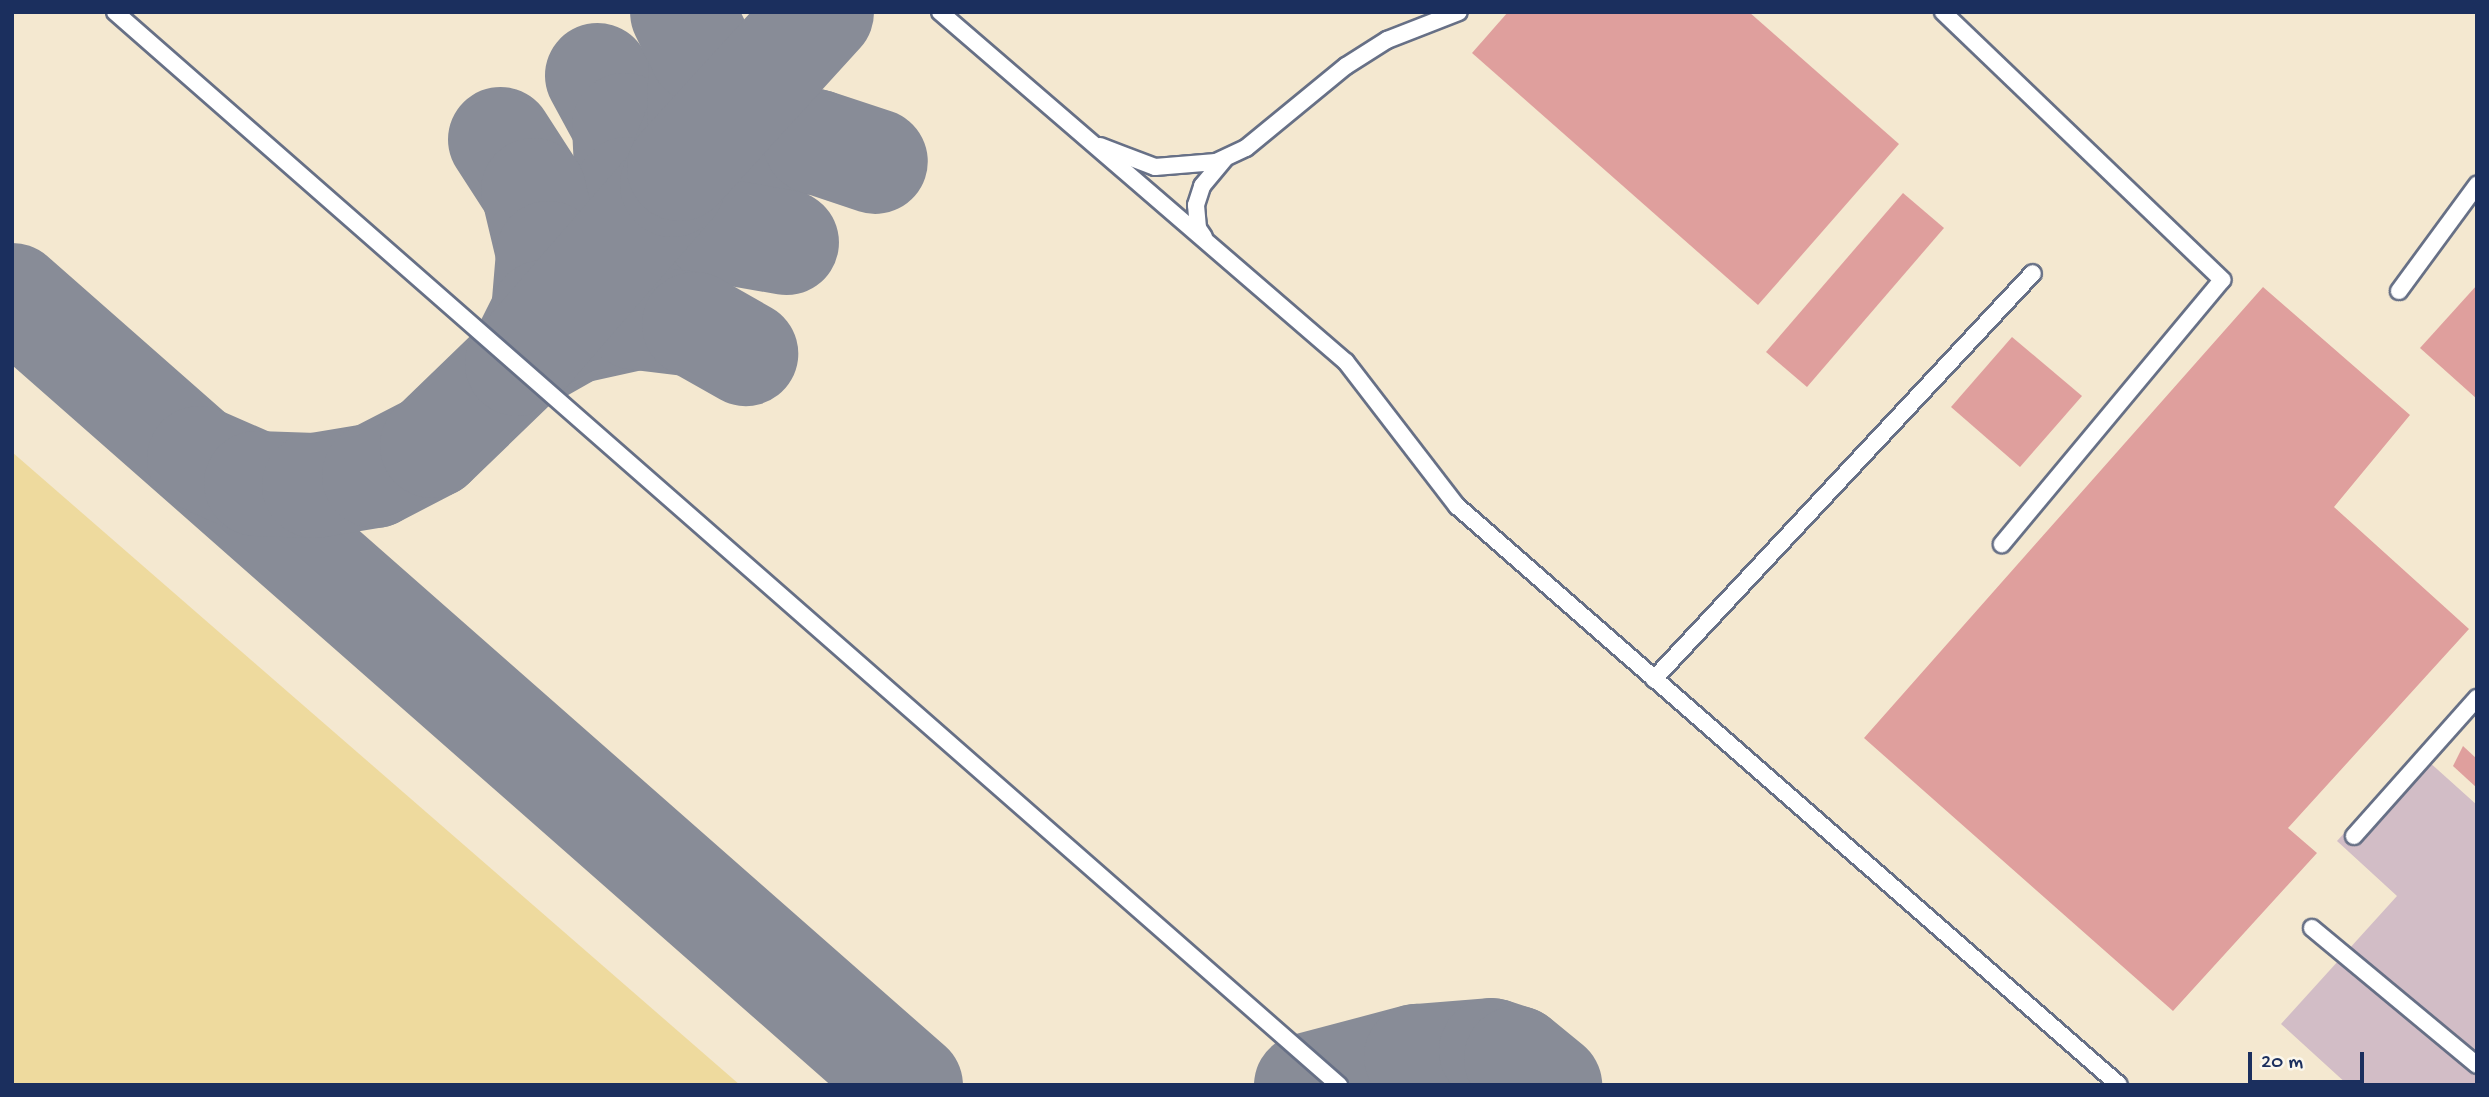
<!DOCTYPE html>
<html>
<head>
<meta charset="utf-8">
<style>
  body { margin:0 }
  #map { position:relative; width:2489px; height:1097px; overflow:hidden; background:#f4e8d0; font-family:"Gochi Hand",sans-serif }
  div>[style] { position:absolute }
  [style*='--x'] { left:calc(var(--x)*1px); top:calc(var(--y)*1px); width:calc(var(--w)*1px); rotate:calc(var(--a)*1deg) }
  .industrial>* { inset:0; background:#d2bdc6 }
  .sand>* { inset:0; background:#eeda9e }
  .taxiway>* { height:105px; margin:-52.5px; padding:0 52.5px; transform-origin:52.5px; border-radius:52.5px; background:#888c97 }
  .building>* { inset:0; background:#df9f9d }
  .roads { filter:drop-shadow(2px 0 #677086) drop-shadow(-2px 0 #677086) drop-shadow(0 2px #677086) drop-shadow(0 -2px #677086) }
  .lane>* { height:16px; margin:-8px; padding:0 8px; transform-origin:8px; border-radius:8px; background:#fff }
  span { translate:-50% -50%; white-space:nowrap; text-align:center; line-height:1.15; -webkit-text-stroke:5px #fbf7ec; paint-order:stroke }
  .frame { position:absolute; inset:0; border:14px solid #1b2f5e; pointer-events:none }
  .scale { position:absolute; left:2248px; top:1052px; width:116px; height:32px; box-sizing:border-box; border:4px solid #1b2f5e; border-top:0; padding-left:9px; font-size:21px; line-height:24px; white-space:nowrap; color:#1b2f5e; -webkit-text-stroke:5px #fbf7ec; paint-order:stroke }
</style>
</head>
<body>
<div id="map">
  <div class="industrial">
    <div style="clip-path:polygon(2418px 752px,2477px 805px,2477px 1085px,2348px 1085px,2281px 1024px,2397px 896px,2337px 841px)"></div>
  </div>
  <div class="sand">
    <div style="clip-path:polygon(12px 452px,740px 1085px,12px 1085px)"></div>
  </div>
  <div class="taxiway">
    <div style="--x:597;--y:75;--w:57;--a:61.6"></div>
    <div style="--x:624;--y:125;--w:64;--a:87.3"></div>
    <div style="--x:627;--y:189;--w:60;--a:99.6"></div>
    <div style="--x:500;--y:139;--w:61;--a:57.1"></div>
    <div style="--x:533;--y:190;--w:65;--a:76.6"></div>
    <div style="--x:548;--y:253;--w:59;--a:94.8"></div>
    <div style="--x:543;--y:312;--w:54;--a:116.6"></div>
    <div style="--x:679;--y:168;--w:73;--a:-16.7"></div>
    <div style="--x:749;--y:147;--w:66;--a:-5.2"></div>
    <div style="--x:815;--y:141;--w:63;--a:18.4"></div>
    <div style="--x:674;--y:181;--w:69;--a:-68.7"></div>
    <div style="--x:699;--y:117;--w:66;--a:-88.3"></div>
    <div style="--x:701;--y:51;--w:43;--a:-116"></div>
    <div style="--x:593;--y:275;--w:65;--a:-31.7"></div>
    <div style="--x:648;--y:241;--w:70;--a:-9.1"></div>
    <div style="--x:717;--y:230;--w:70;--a:9.9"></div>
    <div style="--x:12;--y:295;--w:1196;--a:41.34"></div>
    <div style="--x:517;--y:363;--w:64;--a:-29.7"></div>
    <div style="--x:573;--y:331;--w:65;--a:-12.5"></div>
    <div style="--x:636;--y:317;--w:58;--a:6.9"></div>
    <div style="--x:694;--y:324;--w:59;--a:29.6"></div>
    <div style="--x:199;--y:458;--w:62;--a:23.7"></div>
    <div style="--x:256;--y:483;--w:58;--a:2"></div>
    <div style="--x:314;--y:485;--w:61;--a:-9.5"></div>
    <div style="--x:374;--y:475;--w:65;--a:-27.3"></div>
    <div style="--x:432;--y:445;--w:118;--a:-44"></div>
    <div style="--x:517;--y:363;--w:237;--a:-49.1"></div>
    <div style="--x:672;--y:184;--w:17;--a:-66"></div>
    <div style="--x:679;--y:168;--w:211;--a:-47.7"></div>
    <div style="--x:1306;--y:1085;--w:114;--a:-14.8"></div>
    <div style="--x:1416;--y:1056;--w:75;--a:-4.6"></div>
    <div style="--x:1491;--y:1050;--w:26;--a:18"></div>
    <div style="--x:1516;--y:1058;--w:43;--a:39.3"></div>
  </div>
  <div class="building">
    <div style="clip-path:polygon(1508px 12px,1749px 12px,1899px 144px,1758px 305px,1472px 53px)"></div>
    <div style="clip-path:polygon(1903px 193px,1944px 228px,1807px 387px,1766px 352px)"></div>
    <div style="clip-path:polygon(2477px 285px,2477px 399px,2420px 348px)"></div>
    <div style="clip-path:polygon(2263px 287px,2410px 415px,2334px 507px,2469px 629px,2288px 828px,2317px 853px,2173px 1011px,1864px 738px)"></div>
    <div style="clip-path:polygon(2012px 337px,2082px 396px,2020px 467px,1951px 407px)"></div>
    <div style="clip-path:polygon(2463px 746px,2477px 759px,2477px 788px,2453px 766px)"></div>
  </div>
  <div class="roads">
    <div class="lane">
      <div style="--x:115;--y:12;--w:1628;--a:41.24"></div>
      <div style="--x:940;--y:12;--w:536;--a:40.76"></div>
      <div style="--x:1346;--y:362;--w:182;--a:52.4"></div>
      <div style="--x:1457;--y:506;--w:879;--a:41.17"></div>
      <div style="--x:1943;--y:12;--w:387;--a:43.8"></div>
      <div style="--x:2222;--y:280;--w:344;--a:129.8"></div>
      <div style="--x:1100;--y:146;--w:59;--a:20.9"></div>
      <div style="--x:1155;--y:167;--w:61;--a:-4.7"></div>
      <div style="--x:1216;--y:162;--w:33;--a:-25"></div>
      <div style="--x:1246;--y:148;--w:129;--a:-39.4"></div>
      <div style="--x:1346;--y:66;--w:49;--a:-32.4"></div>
      <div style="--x:1387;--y:40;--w:77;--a:-21.3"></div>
      <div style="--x:1204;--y:237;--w:11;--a:-124"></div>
      <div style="--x:1198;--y:228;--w:23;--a:-95"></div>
      <div style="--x:1196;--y:205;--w:20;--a:-72"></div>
      <div style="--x:1202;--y:186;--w:35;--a:-50"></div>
      <div style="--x:2399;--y:291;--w:132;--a:-53.7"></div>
      <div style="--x:1654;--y:679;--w:555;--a:-46.97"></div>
      <div style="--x:2354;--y:836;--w:185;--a:-48.3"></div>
      <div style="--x:2312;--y:928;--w:214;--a:39.7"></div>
    </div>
  </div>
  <div class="frame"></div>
  <div class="scale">20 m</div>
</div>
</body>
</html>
